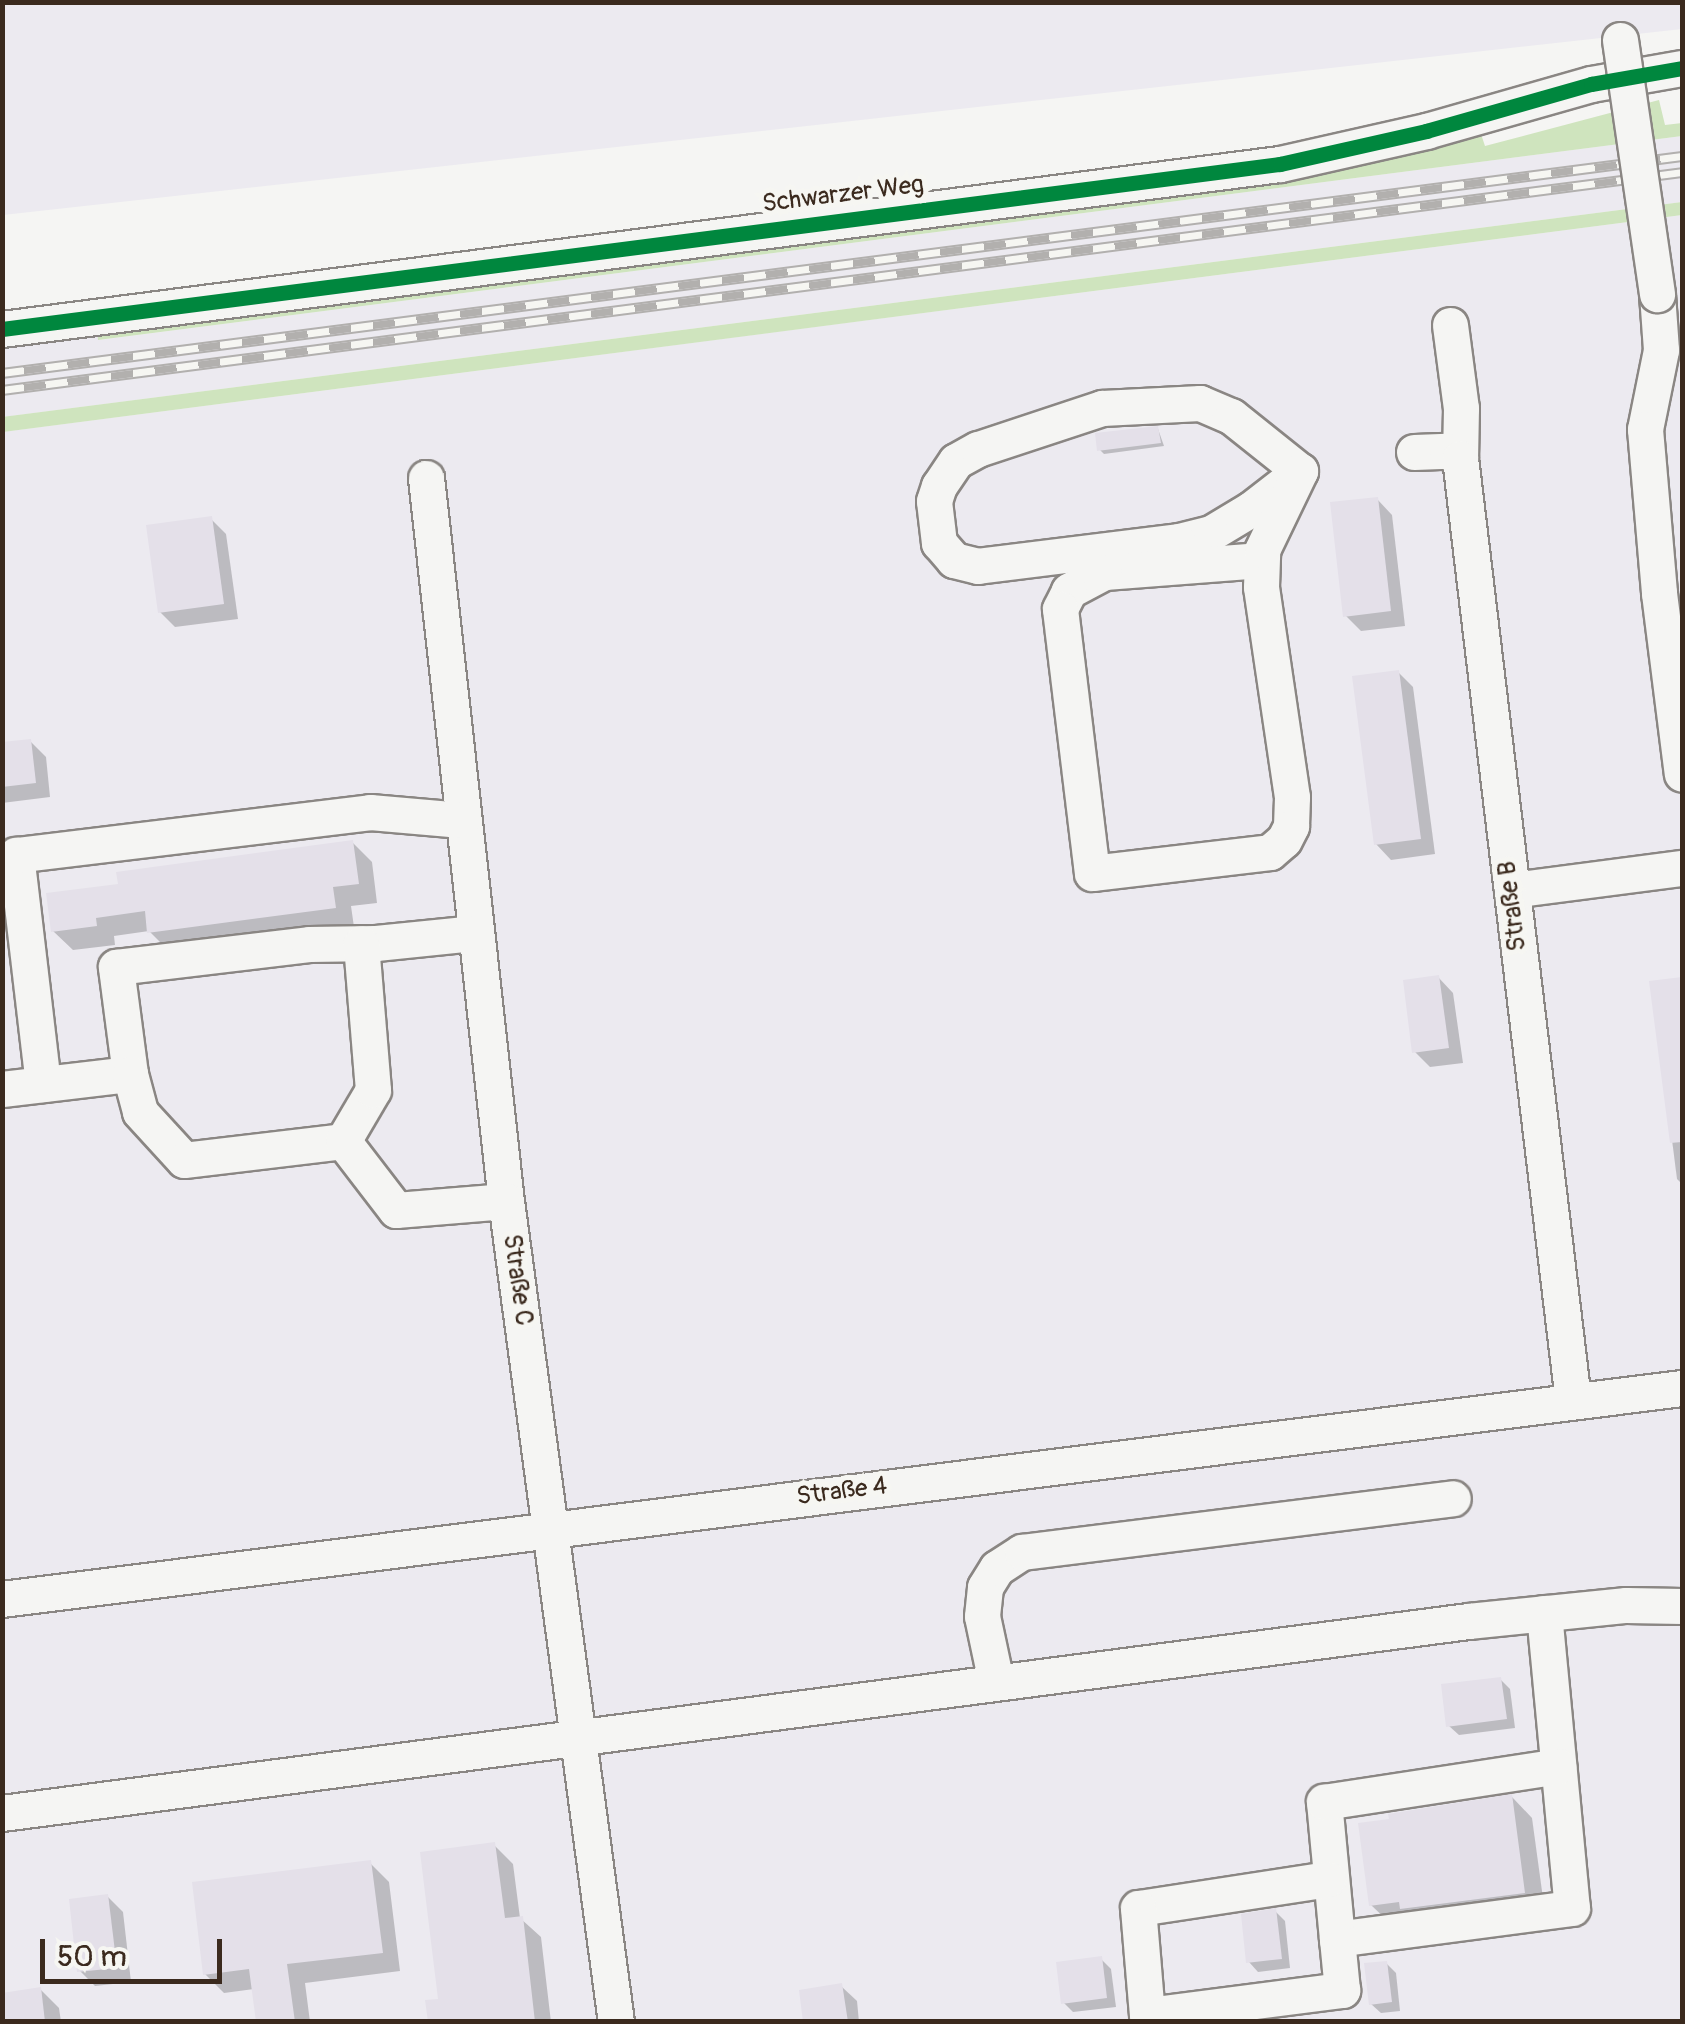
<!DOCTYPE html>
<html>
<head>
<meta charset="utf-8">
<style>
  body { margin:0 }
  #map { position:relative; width:1685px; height:2024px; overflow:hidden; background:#f5f5f3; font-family:Pangolin,sans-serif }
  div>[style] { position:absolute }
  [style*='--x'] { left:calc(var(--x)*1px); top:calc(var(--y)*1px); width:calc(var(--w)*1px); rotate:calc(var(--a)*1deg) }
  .built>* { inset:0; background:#eceaf0 }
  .green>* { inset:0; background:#cfe4be }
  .shadow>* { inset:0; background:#0003 }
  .building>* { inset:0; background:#e4e0e9 }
  .roads { filter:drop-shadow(2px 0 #8a8683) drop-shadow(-2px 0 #8a8683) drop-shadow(0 2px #8a8683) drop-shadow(0 -2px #8a8683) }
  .minor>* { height:35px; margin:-17.5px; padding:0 17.5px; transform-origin:17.5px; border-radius:17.5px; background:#f5f5f3 }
  .rail>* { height:11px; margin-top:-5.5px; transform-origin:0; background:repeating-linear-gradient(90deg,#f6f6f2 0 22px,#b2b0ae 0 44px); box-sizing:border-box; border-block:2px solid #b2b0ae }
  .bridges { filter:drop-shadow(2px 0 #8a8683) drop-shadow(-2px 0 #8a8683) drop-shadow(0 2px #8a8683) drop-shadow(0 -2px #8a8683) }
  .minor-bridge>* { height:35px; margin:-17.5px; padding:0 17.5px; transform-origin:17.5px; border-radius:17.5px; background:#f5f5f3 }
  .cycleway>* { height:15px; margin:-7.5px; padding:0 7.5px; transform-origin:7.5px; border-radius:7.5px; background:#00873e }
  span { translate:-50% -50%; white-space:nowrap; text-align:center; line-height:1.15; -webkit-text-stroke:10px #f6f6f2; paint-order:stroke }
  .street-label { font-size:25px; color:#3b2a1e }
  .frame { position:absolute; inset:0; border:5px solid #3b2a1e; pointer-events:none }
  .scale { position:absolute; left:40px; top:1939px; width:182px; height:45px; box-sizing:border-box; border:5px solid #3b2a1e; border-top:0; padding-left:12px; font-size:30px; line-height:35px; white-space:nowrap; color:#3b2a1e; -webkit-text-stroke:8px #f6f6f2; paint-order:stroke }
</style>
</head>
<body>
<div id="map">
  <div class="built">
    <div style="clip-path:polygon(1682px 2px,1682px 29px,3px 215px,2px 3px)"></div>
    <div style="clip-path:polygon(1682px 136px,1682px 202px,3px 417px,2px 339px,97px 327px,99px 340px)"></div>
    <div style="clip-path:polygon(1682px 215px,1682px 2021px,3px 2021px,2px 432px)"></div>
  </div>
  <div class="green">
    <div style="clip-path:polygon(1659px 100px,1665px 125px,1682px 123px,1682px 136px,98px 340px,97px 327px,1479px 128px,1485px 146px)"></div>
    <div style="clip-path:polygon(1682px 202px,1682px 215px,3px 432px,2px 417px)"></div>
  </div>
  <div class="shadow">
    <div style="clip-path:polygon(1158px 429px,1164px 446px,1104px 454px,1100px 450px)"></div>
    <div style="clip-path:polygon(1377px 499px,1392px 515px,1405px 626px,1361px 631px,1346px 616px)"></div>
    <div style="clip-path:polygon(211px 519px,226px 534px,238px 619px,175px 627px,160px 612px)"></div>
    <div style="clip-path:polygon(1398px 672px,1413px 687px,1435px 854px,1391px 860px,1376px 844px)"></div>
    <div style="clip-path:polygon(30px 741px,46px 757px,50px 797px,2px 803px,2px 745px)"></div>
    <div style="clip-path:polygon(353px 843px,372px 862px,377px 903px,351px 906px,354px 927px,169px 951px,149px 931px,114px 936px,115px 945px,73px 950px,53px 931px,121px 887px)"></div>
    <div style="clip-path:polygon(1438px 977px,1453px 993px,1463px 1063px,1430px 1067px,1415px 1052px)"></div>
    <div style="clip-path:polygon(1682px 979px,1682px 1184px,1677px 1179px,1652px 983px)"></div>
    <div style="clip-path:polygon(1500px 1679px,1510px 1689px,1515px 1728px,1459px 1735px,1449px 1726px)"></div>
    <div style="clip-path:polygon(1512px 1797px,1532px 1818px,1545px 1913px,1392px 1925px,1371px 1905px)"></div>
    <div style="clip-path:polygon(494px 1845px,513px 1864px,520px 1918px,541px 1937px,551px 2022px,430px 2022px)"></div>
    <div style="clip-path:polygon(370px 1863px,389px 1882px,400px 1971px,305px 1983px,310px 2022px,258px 2022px,254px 1989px,224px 1993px,205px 1974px)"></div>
    <div style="clip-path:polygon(108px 1897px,123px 1912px,131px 1982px,95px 1986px,80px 1971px)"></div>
    <div style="clip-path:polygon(1275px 1911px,1285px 1921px,1290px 1968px,1258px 1972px,1249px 1962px)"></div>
    <div style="clip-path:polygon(1101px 1959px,1111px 1969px,1116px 2007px,1073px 2012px,1063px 2002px)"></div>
    <div style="clip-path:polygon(1386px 1963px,1396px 1973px,1400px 2011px,1381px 2013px,1371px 2004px)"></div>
    <div style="clip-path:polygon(841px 1986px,857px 2001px,859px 2022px,805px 2022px)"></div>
    <div style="clip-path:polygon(40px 1989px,59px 2008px,61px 2022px,2px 2022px)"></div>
  </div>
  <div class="building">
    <div style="clip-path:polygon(1158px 426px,1161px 443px,1097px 451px,1095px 433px)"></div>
    <div style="clip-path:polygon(1378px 497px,1391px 611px,1343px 617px,1330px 502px)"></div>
    <div style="clip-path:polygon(212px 516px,224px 604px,158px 613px,146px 525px)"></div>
    <div style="clip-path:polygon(1399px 670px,1421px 839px,1374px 845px,1352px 676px)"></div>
    <div style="clip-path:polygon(31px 739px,36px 783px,2px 787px,2px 742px)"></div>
    <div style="clip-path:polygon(353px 840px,359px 884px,333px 887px,336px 908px,147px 933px,145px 911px,96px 918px,97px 926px,51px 932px,46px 893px,118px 884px,116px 872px)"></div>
    <div style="clip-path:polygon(1439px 975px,1449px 1048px,1412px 1053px,1403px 980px)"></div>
    <div style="clip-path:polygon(1682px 977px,1682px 1142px,1670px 1143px,1649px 981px)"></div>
    <div style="clip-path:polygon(1501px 1677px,1507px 1719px,1446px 1727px,1441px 1684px)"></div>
    <div style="clip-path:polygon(1512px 1794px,1525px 1893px,1400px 1909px,1399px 1902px,1369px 1906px,1358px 1823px,1389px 1819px,1388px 1814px)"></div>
    <div style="clip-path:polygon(495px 1842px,505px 1918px,523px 1916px,535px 2022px,428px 2022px,425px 2000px,438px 1999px,420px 1852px)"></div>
    <div style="clip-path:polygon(371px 1860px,383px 1953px,287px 1964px,295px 2022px,256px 2022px,249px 1969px,203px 1975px,192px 1882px)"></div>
    <div style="clip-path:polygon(108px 1894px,117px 1968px,77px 1972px,69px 1899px)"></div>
    <div style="clip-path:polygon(1276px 1908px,1282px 1959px,1246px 1963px,1241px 1914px)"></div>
    <div style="clip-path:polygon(1102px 1956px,1107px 1998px,1061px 2004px,1056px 1962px)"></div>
    <div style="clip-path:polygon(1387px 1961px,1392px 2002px,1369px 2005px,1364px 1963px)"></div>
    <div style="clip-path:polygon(842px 1983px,848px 2022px,803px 2022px,799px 1990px)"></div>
    <div style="clip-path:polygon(41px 1987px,45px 2022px,2px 2022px,2px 1993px)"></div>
  </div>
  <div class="roads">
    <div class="minor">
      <div style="--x:1657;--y:294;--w:56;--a:85.9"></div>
      <div style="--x:1661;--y:350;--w:81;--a:101.4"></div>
      <div style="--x:1645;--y:429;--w:165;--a:85.1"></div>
      <div style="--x:1659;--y:593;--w:182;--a:82.8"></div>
      <div style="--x:1450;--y:325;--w:84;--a:82.5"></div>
      <div style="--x:1461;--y:408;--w:50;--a:91.1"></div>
      <div style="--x:2;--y:329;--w:1289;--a:-7.36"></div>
      <div style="--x:1280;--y:164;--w:150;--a:-12.7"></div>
      <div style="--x:1426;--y:131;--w:172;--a:-15.9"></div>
      <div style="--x:1591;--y:84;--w:92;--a:-10"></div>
      <div style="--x:1200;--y:403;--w:34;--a:23"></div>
      <div style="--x:1231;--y:416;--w:88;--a:38.6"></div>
      <div style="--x:1300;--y:471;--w:62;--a:142.2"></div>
      <div style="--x:1251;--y:509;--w:47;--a:149"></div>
      <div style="--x:1211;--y:533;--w:34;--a:166"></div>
      <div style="--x:1178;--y:541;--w:202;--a:172.9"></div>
      <div style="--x:978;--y:566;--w:25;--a:-166"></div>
      <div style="--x:954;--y:560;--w:23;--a:-131"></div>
      <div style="--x:939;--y:543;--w:42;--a:-96.8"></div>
      <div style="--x:934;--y:501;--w:16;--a:-72"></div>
      <div style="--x:939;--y:486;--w:30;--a:-56"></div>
      <div style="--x:956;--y:461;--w:25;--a:-29"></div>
      <div style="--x:978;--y:449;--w:131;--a:-18.3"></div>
      <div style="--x:1102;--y:408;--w:98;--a:-2.9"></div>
      <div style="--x:1414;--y:452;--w:33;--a:-2"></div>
      <div style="--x:1447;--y:451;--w:15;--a:28"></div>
      <div style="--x:1460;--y:458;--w:949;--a:83.16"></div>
      <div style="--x:426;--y:478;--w:727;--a:83.69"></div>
      <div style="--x:506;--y:1201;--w:828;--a:82.37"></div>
      <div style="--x:1261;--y:560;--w:157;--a:175.6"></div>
      <div style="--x:1104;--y:572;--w:40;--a:152"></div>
      <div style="--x:1069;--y:591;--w:20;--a:117"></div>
      <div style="--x:1060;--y:609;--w:266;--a:83.1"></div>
      <div style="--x:1092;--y:873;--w:179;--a:-6.7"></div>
      <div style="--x:1270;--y:852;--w:18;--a:-41"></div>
      <div style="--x:1284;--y:840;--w:16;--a:-63"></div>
      <div style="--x:1291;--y:826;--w:29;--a:-88"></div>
      <div style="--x:1292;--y:797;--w:212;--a:-98.4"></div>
      <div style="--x:1261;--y:587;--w:37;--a:-88"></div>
      <div style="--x:1262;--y:550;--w:88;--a:-64.3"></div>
      <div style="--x:1512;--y:890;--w:171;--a:-7.4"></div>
      <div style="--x:130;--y:1074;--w:108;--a:-97.5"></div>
      <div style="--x:116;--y:967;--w:194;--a:-6.8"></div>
      <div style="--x:309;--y:944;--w:67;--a:-0.9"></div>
      <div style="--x:376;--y:943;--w:100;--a:-5.8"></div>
      <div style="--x:43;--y:1084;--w:231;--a:-96.7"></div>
      <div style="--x:16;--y:855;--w:357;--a:-6.9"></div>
      <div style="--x:370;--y:812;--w:92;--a:5"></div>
      <div style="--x:2;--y:1089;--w:129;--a:-6.7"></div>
      <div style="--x:130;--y:1074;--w:39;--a:75"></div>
      <div style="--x:140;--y:1112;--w:65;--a:47.5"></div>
      <div style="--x:184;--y:1160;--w:160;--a:-6.8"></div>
      <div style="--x:343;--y:1141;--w:87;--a:52.5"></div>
      <div style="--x:396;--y:1210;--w:110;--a:-4.7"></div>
      <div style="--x:343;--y:1141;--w:59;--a:-59.5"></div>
      <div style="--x:373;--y:1090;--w:147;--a:-94.7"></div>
      <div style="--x:2;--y:1599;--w:1693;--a:-7.16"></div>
      <div style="--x:1544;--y:1613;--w:296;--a:84.6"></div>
      <div style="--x:1572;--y:1908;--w:237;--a:172.5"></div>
      <div style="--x:1337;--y:1939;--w:138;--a:-95.4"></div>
      <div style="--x:1324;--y:1802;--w:237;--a:-8.7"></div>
      <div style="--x:996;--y:1682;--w:67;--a:-102"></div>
      <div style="--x:982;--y:1616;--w:29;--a:-84"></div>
      <div style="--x:985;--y:1587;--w:22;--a:-58"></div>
      <div style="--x:997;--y:1568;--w:30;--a:-33"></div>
      <div style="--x:1022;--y:1552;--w:434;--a:-7.1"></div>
      <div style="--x:2;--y:1813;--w:1479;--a:-7.46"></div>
      <div style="--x:1468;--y:1621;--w:159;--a:-5.8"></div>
      <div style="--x:1626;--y:1605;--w:56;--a:1"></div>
      <div style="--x:1328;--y:1879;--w:192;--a:171.3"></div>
      <div style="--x:1138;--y:1908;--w:107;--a:85.2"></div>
      <div style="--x:1147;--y:2015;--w:197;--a:-7.3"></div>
      <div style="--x:1342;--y:1990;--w:51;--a:-95.6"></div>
    </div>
  </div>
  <div class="rail">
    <div style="--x:2;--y:373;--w:1694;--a:-7.36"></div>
    <div style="--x:2;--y:390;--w:1694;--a:-7.39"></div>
  </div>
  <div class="bridges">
    <div class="minor-bridge">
      <div style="--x:1620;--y:40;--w:257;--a:81.7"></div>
    </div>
  </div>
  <div class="cycleway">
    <div style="--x:2;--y:329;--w:1289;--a:-7.36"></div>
    <div style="--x:1280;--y:164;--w:150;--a:-12.7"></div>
    <div style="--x:1426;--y:131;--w:172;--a:-15.9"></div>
    <div style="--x:1591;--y:84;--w:92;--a:-10"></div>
  </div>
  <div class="street-label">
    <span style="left:843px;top:195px;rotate:-7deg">Schwarzer Weg</span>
    <span style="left:1513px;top:906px;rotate:-97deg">Straße B</span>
    <span style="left:517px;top:1280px;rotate:82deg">Straße C</span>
    <span style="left:842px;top:1492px;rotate:-7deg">Straße 4</span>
  </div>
  <div class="frame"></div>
  <div class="scale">50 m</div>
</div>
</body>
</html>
